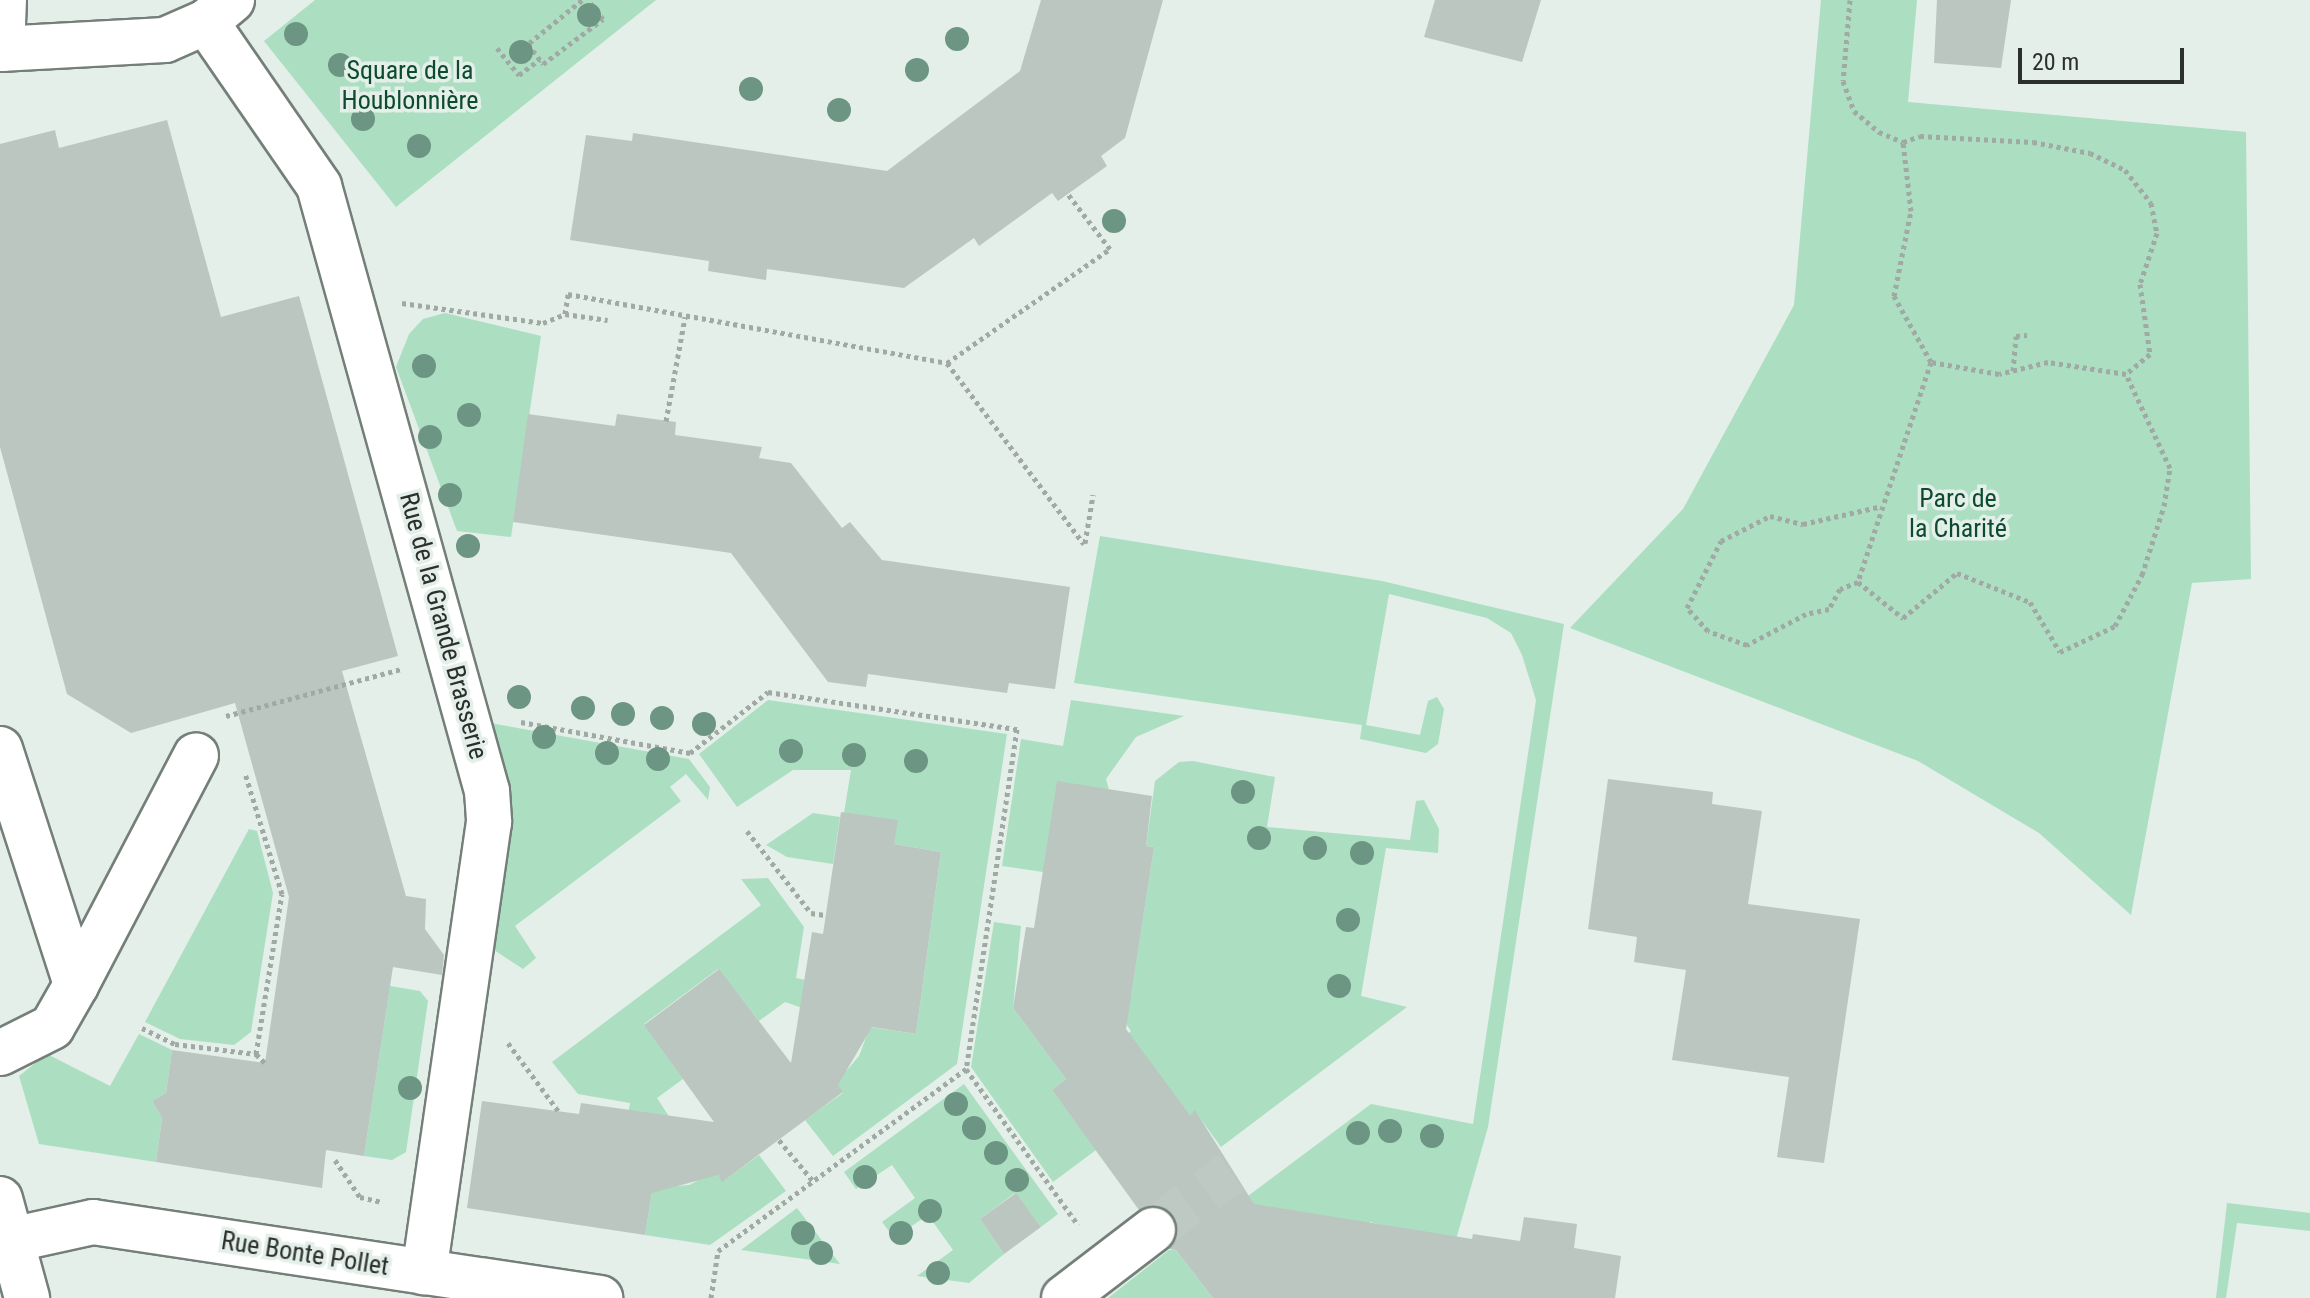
<!DOCTYPE html>
<html>
<head>
<meta charset="utf-8">
<style>
  body { margin:0 }
  #map { position:relative; width:2310px; height:1298px; overflow:hidden; background:#e3efe8; font-family:"Roboto Condensed",sans-serif }
  div>[style] { position:absolute }
  [style*='--x'] { left:calc(var(--x)*1px); top:calc(var(--y)*1px); width:calc(var(--w)*1px); rotate:calc(var(--a)*1deg) }
  .green>* { inset:0; background:#acdfc1 }
  .building>* { inset:0; background:#bbc6c0 }
  .minor-tunnel>* { height:44px; margin-top:-22px; transform-origin:0; background:repeating-linear-gradient(90deg,#bec9c3 0 44px,transparent 0 66px) }
  .path>* { height:5px; margin-top:-2.5px; transform-origin:0; background:repeating-linear-gradient(90deg,#a0a9a4 0 4px,transparent 0 8px) }
  .roads { filter:drop-shadow(2px 0 #757f79) drop-shadow(-2px 0 #757f79) drop-shadow(0 2px #757f79) drop-shadow(0 -2px #757f79) }
  .minor>* { height:44px; margin:-22px; padding:0 22px; transform-origin:22px; border-radius:22px; background:#fff }
  .trees>* { width:24px; height:24px; margin:-12px; border-radius:50%; background:#6d9583 }
  span { translate:-50% -50%; white-space:nowrap; text-align:center; line-height:1.15; -webkit-text-stroke:7px #e3efe8; paint-order:stroke }
  .park-label { font-size:26px; color:#0c4b30 }
  .street-label { font-size:26px; color:#2b2f2d }
  .scale { position:absolute; left:2018px; top:48px; width:166px; height:36px; box-sizing:border-box; border:4px solid #2b2f2d; border-top:0; padding-left:10px; font-size:24px; line-height:28px; white-space:nowrap; color:#2b2f2d; -webkit-text-stroke:6px #e3efe8; paint-order:stroke }
</style>
</head>
<body>
<div id="map">
  <div class="green">
    <div style="clip-path:polygon(315px 0,656px 0,396px 207px,264px 41px)"></div>
    <div style="clip-path:polygon(1821px 0,1917px 0,1908px 102px,2246px 132px,2251px 579px,2192px 583px,2131px 915px,2039px 833px,1918px 761px,1570px 628px,1683px 509px,1794px 305px)"></div>
    <div style="clip-path:polygon(445px 313px,541px 336px,511px 537px,457px 531px,396px 367px,409px 334px,423px 319px)"></div>
    <div style="clip-path:polygon(1100px 536px,1382px 581px,1564px 624px,1488px 1127px,1455px 1243px,1370px 1222px,1368px 1229px,1277px 1208px,1256px 1212px,1248px 1196px,1371px 1104px,1473px 1124px,1536px 700px,1522px 655px,1511px 633px,1487px 618px,1389px 594px,1366px 725px,1420px 735px,1428px 701px,1437px 697px,1444px 709px,1438px 744px,1426px 753px,1360px 739px,1362px 725px,1074px 683px)"></div>
    <div style="clip-path:polygon(768px 700px,1007px 734px,957px 1064px,833px 1156px,805px 1120px,843px 1093px,836px 1083px,859px 1056px,870px 1027px,916px 1034px,941px 852px,894px 844px,844px 813px,851px 770px,793px 770px,737px 807px,699px 754px)"></div>
    <div style="clip-path:polygon(1071px 700px,1184px 716px,1136px 737px,1106px 779px,1109px 790px,1043px 872px,1002px 866px,1021px 739px,1063px 746px)"></div>
    <div style="clip-path:polygon(490px 723px,689px 759px,710px 787px,708px 800px,686px 774px,670px 787px,681px 801px,515px 926px,536px 958px,523px 969px,494px 950px,513px 811px)"></div>
    <div style="clip-path:polygon(1193px 761px,1275px 777px,1267px 827px,1410px 840px,1416px 801px,1424px 800px,1439px 829px,1438px 853px,1386px 848px,1361px 996px,1407px 1007px,1221px 1147px,1195px 1111px,1190px 1115px,1124px 1037px,1131px 1031px,1120px 1015px,1131px 995px,1154px 847px,1146px 846px,1155px 781px,1179px 762px)"></div>
    <div style="clip-path:polygon(813px 813px,840px 817px,833px 864px,787px 857px,766px 845px)"></div>
    <div style="clip-path:polygon(249px 829px,257px 831px,273px 893px,251px 1032px,234px 1045px,180px 1039px,145px 1022px)"></div>
    <div style="clip-path:polygon(768px 878px,804px 927px,796px 978px,815px 982px,811px 1011px,785px 1002px,759px 1021px,718px 969px,644px 1024px,683px 1079px,657px 1098px,670px 1118px,627px 1120px,630px 1103px,578px 1094px,552px 1062px,761px 905px,741px 879px)"></div>
    <div style="clip-path:polygon(994px 922px,1021px 926px,1013px 1008px,1066px 1079px,1052px 1090px,1096px 1150px,1053px 1182px,971px 1067px)"></div>
    <div style="clip-path:polygon(390px 986px,420px 991px,428px 1001px,406px 1152px,392px 1160px,364px 1156px)"></div>
    <div style="clip-path:polygon(139px 1034px,172px 1050px,166px 1093px,152px 1101px,162px 1118px,156px 1162px,39px 1144px,19px 1076px,47px 1054px,110px 1086px)"></div>
    <div style="clip-path:polygon(964px 1084px,1058px 1214px,1041px 1227px,1015px 1193px,980px 1219px,1004px 1254px,969px 1283px,917px 1276px,953px 1250px,928px 1215px,894px 1238px,882px 1222px,915px 1198px,892px 1165px,856px 1189px,844px 1172px)"></div>
    <div style="clip-path:polygon(759px 1155px,786px 1191px,710px 1245px,645px 1235px,653px 1188px,689px 1185px,715px 1172px,723px 1181px)"></div>
    <div style="clip-path:polygon(2227px 1203px,2310px 1213px,2310px 1231px,2237px 1223px,2226px 1298px,2216px 1298px)"></div>
    <div style="clip-path:polygon(797px 1208px,840px 1264px,741px 1250px)"></div>
    <div style="clip-path:polygon(1169px 1250px,1176px 1250px,1213px 1298px,1108px 1298px)"></div>
  </div>
  <div class="building">
    <div style="clip-path:polygon(1041px 0,1163px 0,1125px 138px,1101px 156px,1107px 166px,1058px 201px,1052px 193px,979px 246px,974px 238px,904px 288px,767px 269px,766px 280px,708px 271px,709px 261px,570px 240px,586px 135px,632px 141px,633px 133px,887px 171px,1020px 71px)"></div>
    <div style="clip-path:polygon(1435px 0,1541px 0,1522px 62px,1424px 37px)"></div>
    <div style="clip-path:polygon(1937px 0,2011px 0,2001px 68px,1934px 63px)"></div>
    <div style="clip-path:polygon(167px 120px,221px 317px,299px 296px,398px 656px,342px 671px,406px 896px,426px 899px,425px 929px,444px 955px,442px 975px,393px 967px,364px 1156px,326px 1150px,322px 1188px,156px 1162px,162px 1118px,152px 1101px,166px 1093px,172px 1050px,265px 1063px,289px 897px,235px 703px,131px 733px,67px 694px,0 447px,0 144px,55px 130px,59px 148px)"></div>
    <div style="clip-path:polygon(528px 414px,615px 426px,617px 414px,676px 422px,675px 435px,762px 447px,759px 458px,791px 463px,842px 528px,850px 522px,882px 560px,1070px 587px,1055px 689px,1009px 683px,1007px 693px,868px 674px,866px 687px,828px 682px,731px 553px,513px 522px)"></div>
    <div style="clip-path:polygon(1608px 779px,1713px 792px,1712px 804px,1762px 811px,1748px 904px,1860px 919px,1824px 1163px,1777px 1157px,1789px 1077px,1672px 1060px,1686px 970px,1634px 962px,1637px 937px,1588px 929px)"></div>
    <div style="clip-path:polygon(1057px 781px,1152px 796px,1146px 846px,1154px 847px,1126px 1029px,1190px 1115px,1195px 1110px,1254px 1204px,1472px 1239px,1473px 1234px,1520px 1241px,1524px 1217px,1577px 1224px,1574px 1248px,1621px 1256px,1615px 1298px,1213px 1298px,1176px 1250px,1169px 1249px,1178px 1228px,1172px 1214px,1162px 1207px,1139px 1210px,1052px 1090px,1066px 1079px,1013px 1008px,1026px 927px,1034px 928px)"></div>
    <div style="clip-path:polygon(841px 812px,898px 820px,894px 844px,941px 852px,916px 1034px,872px 1027px,838px 1085px,843px 1092px,722px 1182px,718px 1175px,652px 1193px,645px 1235px,467px 1208px,482px 1101px,579px 1114px,581px 1103px,714px 1122px,644px 1025px,719px 969px,791px 1063px,812px 932px,823px 934px)"></div>
    <div style="clip-path:polygon(1016px 1193px,1041px 1227px,1004px 1254px,980px 1219px)"></div>
  </div>
  <div class="minor-tunnel">
    <div style="--x:1153;--y:1230;--w:97;--a:-36.2"></div>
  </div>
  <div class="path">
    <div style="--x:582;--y:0;--w:70;--a:140.8"></div>
    <div style="--x:528;--y:44;--w:25;--a:53"></div>
    <div style="--x:543;--y:64;--w:75;--a:-36.9"></div>
    <div style="--x:603;--y:19;--w:24;--a:-128"></div>
    <div style="--x:1850;--y:0;--w:81;--a:94.9"></div>
    <div style="--x:1843;--y:81;--w:32;--a:70"></div>
    <div style="--x:1854;--y:111;--w:33;--a:40"></div>
    <div style="--x:1879;--y:132;--w:26;--a:23"></div>
    <div style="--x:1903;--y:142;--w:18;--a:-19"></div>
    <div style="--x:1920;--y:136;--w:113;--a:3"></div>
    <div style="--x:2033;--y:142;--w:58;--a:10.9"></div>
    <div style="--x:2090;--y:153;--w:39;--a:26"></div>
    <div style="--x:2125;--y:170;--w:42;--a:51.8"></div>
    <div style="--x:2151;--y:203;--w:31;--a:79"></div>
    <div style="--x:2157;--y:233;--w:54;--a:108.4"></div>
    <div style="--x:2140;--y:284;--w:71;--a:81.9"></div>
    <div style="--x:2150;--y:354;--w:31;--a:140"></div>
    <div style="--x:2126;--y:374;--w:79;--a:-171.3"></div>
    <div style="--x:2048;--y:362;--w:50;--a:166.2"></div>
    <div style="--x:1999;--y:374;--w:69;--a:-170"></div>
    <div style="--x:1931;--y:362;--w:76;--a:-119.3"></div>
    <div style="--x:1894;--y:296;--w:87;--a:-78.7"></div>
    <div style="--x:1911;--y:211;--w:69;--a:-96.6"></div>
    <div style="--x:497;--y:48;--w:35;--a:51"></div>
    <div style="--x:519;--y:75;--w:26;--a:-37"></div>
    <div style="--x:402;--y:303;--w:142;--a:8.1"></div>
    <div style="--x:543;--y:323;--w:24;--a:-22"></div>
    <div style="--x:565;--y:314;--w:43;--a:7.9"></div>
    <div style="--x:565;--y:314;--w:20;--a:-81"></div>
    <div style="--x:568;--y:294;--w:385;--a:10.3"></div>
    <div style="--x:947;--y:363;--w:199;--a:-35"></div>
    <div style="--x:1110;--y:249;--w:69;--a:-127.4"></div>
    <div style="--x:1931;--y:362;--w:232;--a:108.4"></div>
    <div style="--x:1858;--y:582;--w:58;--a:38.7"></div>
    <div style="--x:1903;--y:618;--w:70;--a:-39.8"></div>
    <div style="--x:1957;--y:573;--w:79;--a:21.7"></div>
    <div style="--x:2030;--y:602;--w:58;--a:59"></div>
    <div style="--x:2060;--y:652;--w:61;--a:-25.3"></div>
    <div style="--x:2115;--y:626;--w:58;--a:-62.1"></div>
    <div style="--x:2142;--y:575;--w:72;--a:-72.3"></div>
    <div style="--x:2164;--y:506;--w:38;--a:-81"></div>
    <div style="--x:2170;--y:468;--w:104;--a:-115.1"></div>
    <div style="--x:947;--y:363;--w:227;--a:52.9"></div>
    <div style="--x:2013;--y:371;--w:35;--a:-85"></div>
    <div style="--x:2016;--y:336;--w:11;--a:-5"></div>
    <div style="--x:666;--y:421;--w:106;--a:-79.6"></div>
    <div style="--x:1085;--y:543;--w:49;--a:-80.5"></div>
    <div style="--x:1858;--y:582;--w:19;--a:159"></div>
    <div style="--x:1840;--y:589;--w:23;--a:119"></div>
    <div style="--x:1829;--y:609;--w:24;--a:168"></div>
    <div style="--x:1806;--y:614;--w:67;--a:152.3"></div>
    <div style="--x:1747;--y:645;--w:41;--a:-160.3"></div>
    <div style="--x:1708;--y:631;--w:31;--a:-132"></div>
    <div style="--x:1687;--y:608;--w:75;--a:-63.1"></div>
    <div style="--x:1721;--y:541;--w:55;--a:-27"></div>
    <div style="--x:1770;--y:516;--w:34;--a:14"></div>
    <div style="--x:1803;--y:524;--w:77;--a:-12.8"></div>
    <div style="--x:226;--y:716;--w:182;--a:-15"></div>
    <div style="--x:521;--y:722;--w:172;--a:10.4"></div>
    <div style="--x:690;--y:753;--w:99;--a:-38"></div>
    <div style="--x:768;--y:692;--w:252;--a:8.5"></div>
    <div style="--x:1017;--y:729;--w:344;--a:98.5"></div>
    <div style="--x:966;--y:1069;--w:192;--a:54.3"></div>
    <div style="--x:747;--y:831;--w:104;--a:52"></div>
    <div style="--x:811;--y:913;--w:14;--a:8"></div>
    <div style="--x:142;--y:1028;--w:37;--a:26"></div>
    <div style="--x:175;--y:1044;--w:82;--a:7"></div>
    <div style="--x:256;--y:1054;--w:162;--a:-80.8"></div>
    <div style="--x:282;--y:894;--w:127;--a:-107"></div>
    <div style="--x:508;--y:1043;--w:86;--a:53.5"></div>
    <div style="--x:256;--y:1054;--w:13;--a:45"></div>
    <div style="--x:779;--y:1140;--w:53;--a:50.3"></div>
    <div style="--x:335;--y:1160;--w:45;--a:56"></div>
    <div style="--x:360;--y:1197;--w:23;--a:13"></div>
    <div style="--x:711;--y:1298;--w:48;--a:-81.5"></div>
    <div style="--x:718;--y:1251;--w:308;--a:-36.3"></div>
  </div>
  <div class="roads">
    <div class="minor">
      <div style="--x:206;--y:22;--w:199;--a:55.4"></div>
      <div style="--x:319;--y:186;--w:628;--a:74.48"></div>
      <div style="--x:487;--y:791;--w:31;--a:86"></div>
      <div style="--x:489;--y:822;--w:455;--a:98.2"></div>
      <div style="--x:0;--y:49;--w:165;--a:-3.1"></div>
      <div style="--x:165;--y:40;--w:45;--a:-23.7"></div>
      <div style="--x:206;--y:22;--w:34;--a:-40"></div>
      <div style="--x:2;--y:49;--w:49;--a:-87.7"></div>
      <div style="--x:0;--y:749;--w:248;--a:72.1"></div>
      <div style="--x:76;--y:985;--w:48;--a:119.7"></div>
      <div style="--x:52;--y:1027;--w:58;--a:153.4"></div>
      <div style="--x:76;--y:985;--w:259;--a:-62.4"></div>
      <div style="--x:0;--y:1199;--w:103;--a:74.7"></div>
      <div style="--x:11;--y:1240;--w:84;--a:-12.4"></div>
      <div style="--x:93;--y:1222;--w:513;--a:8.53"></div>
      <div style="--x:1064;--y:1298;--w:112;--a:-37.4"></div>
    </div>
  </div>
  <div class="trees">
    <div style="left:589px;top:15px"></div>
    <div style="left:296px;top:34px"></div>
    <div style="left:957px;top:39px"></div>
    <div style="left:521px;top:52px"></div>
    <div style="left:340px;top:65px"></div>
    <div style="left:917px;top:70px"></div>
    <div style="left:751px;top:89px"></div>
    <div style="left:839px;top:110px"></div>
    <div style="left:363px;top:119px"></div>
    <div style="left:419px;top:146px"></div>
    <div style="left:1114px;top:221px"></div>
    <div style="left:424px;top:366px"></div>
    <div style="left:469px;top:415px"></div>
    <div style="left:430px;top:437px"></div>
    <div style="left:450px;top:495px"></div>
    <div style="left:468px;top:546px"></div>
    <div style="left:519px;top:697px"></div>
    <div style="left:583px;top:708px"></div>
    <div style="left:623px;top:714px"></div>
    <div style="left:662px;top:718px"></div>
    <div style="left:704px;top:724px"></div>
    <div style="left:544px;top:737px"></div>
    <div style="left:791px;top:751px"></div>
    <div style="left:607px;top:753px"></div>
    <div style="left:854px;top:755px"></div>
    <div style="left:658px;top:759px"></div>
    <div style="left:916px;top:761px"></div>
    <div style="left:1243px;top:792px"></div>
    <div style="left:1259px;top:838px"></div>
    <div style="left:1315px;top:848px"></div>
    <div style="left:1362px;top:853px"></div>
    <div style="left:1348px;top:920px"></div>
    <div style="left:1339px;top:986px"></div>
    <div style="left:410px;top:1088px"></div>
    <div style="left:956px;top:1104px"></div>
    <div style="left:974px;top:1128px"></div>
    <div style="left:1390px;top:1131px"></div>
    <div style="left:1358px;top:1133px"></div>
    <div style="left:1432px;top:1136px"></div>
    <div style="left:996px;top:1153px"></div>
    <div style="left:865px;top:1177px"></div>
    <div style="left:1017px;top:1180px"></div>
    <div style="left:930px;top:1211px"></div>
    <div style="left:803px;top:1233px"></div>
    <div style="left:901px;top:1233px"></div>
    <div style="left:821px;top:1253px"></div>
    <div style="left:938px;top:1273px"></div>
  </div>
  <div class="park-label">
    <span style="left:410px;top:86px">Square de la<br>Houblonnière</span>
    <span style="left:1958px;top:514px">Parc de<br>la Charité</span>
  </div>
  <div class="street-label">
    <span style="left:443px;top:626px;rotate:75deg">Rue de la Grande Brasserie</span>
    <span style="left:305px;top:1254px;rotate:9deg">Rue Bonte Pollet</span>
  </div>
  <div class="scale">20 m</div>
</div>
</body>
</html>
